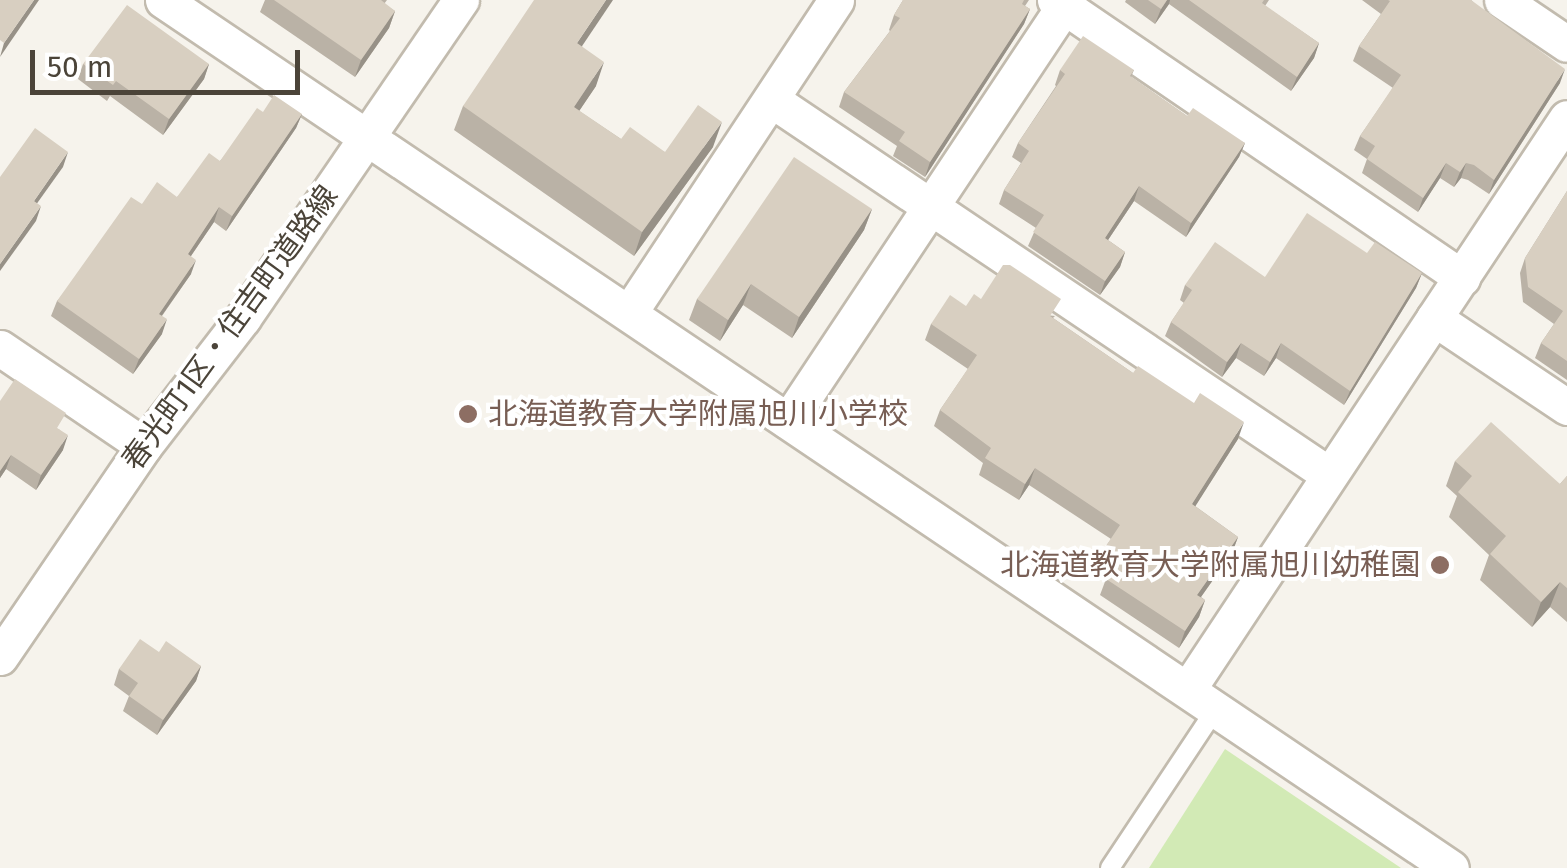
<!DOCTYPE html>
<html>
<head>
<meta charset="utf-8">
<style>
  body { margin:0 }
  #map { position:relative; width:1567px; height:868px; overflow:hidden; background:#f6f3ec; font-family:"Fira Sans","Noto Sans JP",sans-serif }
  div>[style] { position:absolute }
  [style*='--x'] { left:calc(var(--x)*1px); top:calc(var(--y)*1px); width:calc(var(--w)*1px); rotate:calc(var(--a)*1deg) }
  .green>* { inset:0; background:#d2eab5 }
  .roads { filter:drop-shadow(2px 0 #c2bbae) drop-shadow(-2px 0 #c2bbae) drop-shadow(0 2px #c2bbae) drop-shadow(0 -2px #c2bbae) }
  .service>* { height:18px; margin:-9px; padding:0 9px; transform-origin:9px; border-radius:9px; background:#fff }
  .minor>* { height:35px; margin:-17.5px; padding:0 17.5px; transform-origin:17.5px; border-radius:17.5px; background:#fff }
  .wall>* { inset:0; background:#bab2a6 }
  .shaded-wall>* { inset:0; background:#979187 }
  .building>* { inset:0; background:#d8cfc1 }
  .dots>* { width:28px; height:28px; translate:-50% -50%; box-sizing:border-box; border:5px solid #fff; border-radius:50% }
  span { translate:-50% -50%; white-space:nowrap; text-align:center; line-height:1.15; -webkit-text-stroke:8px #fff; paint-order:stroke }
  .street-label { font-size:30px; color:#4b4439 }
  .education-label { font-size:30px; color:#785e54 }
  .left { translate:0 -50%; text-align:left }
  .right { translate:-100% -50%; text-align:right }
  .scale { position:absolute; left:30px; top:50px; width:270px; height:45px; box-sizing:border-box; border:5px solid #4b4439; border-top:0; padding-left:12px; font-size:30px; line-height:35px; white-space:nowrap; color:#4b4439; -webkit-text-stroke:8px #fff; paint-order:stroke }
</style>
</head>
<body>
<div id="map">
  <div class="green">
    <div style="clip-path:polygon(1225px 749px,1401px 868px,1149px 868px)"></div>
  </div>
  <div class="roads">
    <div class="service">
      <div style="--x:1110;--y:868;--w:193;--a:-56.4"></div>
    </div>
    <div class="minor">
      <div style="--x:163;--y:0;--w:1553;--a:33.98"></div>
      <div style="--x:1055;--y:0;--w:493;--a:34.3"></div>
      <div style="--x:1502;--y:0;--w:78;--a:34.1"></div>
      <div style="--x:772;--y:100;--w:670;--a:33.93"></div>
      <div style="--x:629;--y:313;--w:375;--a:-56.5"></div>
      <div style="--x:1434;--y:318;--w:160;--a:33.8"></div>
      <div style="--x:0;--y:348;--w:174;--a:34.2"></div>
      <div style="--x:788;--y:421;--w:506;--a:-56.37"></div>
      <div style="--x:0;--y:657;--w:255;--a:-55.7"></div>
      <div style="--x:144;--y:446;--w:162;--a:-52.3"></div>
      <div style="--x:243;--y:318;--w:386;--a:-55.6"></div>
      <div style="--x:1188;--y:689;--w:685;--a:-56.43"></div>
    </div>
  </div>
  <div class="wall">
    <div style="clip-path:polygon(265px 0,387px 0,384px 4px,395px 11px,389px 28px,355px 77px,260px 12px)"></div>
    <div style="clip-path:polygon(903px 0,1029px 0,1025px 6px,1030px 9px,1024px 24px,925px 177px,893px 156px,897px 146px,839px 107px,844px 92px,890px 31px,889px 30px,894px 15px)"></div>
    <div style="clip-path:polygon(1126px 0,1269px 0,1265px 6px,1319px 43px,1314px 58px,1291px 91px,1169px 4px,1155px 24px,1125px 2px)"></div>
    <div style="clip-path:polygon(1362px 0,1471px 0,1560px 83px,1489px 194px,1468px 180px,1461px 178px,1454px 187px,1440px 178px,1418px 212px,1362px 173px,1367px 159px,1354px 150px,1360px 136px,1393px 88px,1353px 61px,1359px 46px,1381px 14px)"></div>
    <div style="clip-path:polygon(582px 46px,596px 86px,579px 111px,621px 139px,665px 152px,713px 147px,634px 256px,454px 130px,463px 106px)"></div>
    <div style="clip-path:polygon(83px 64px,209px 64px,204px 79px,163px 135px,110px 96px,107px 101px,78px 79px)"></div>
    <div style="clip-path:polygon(1060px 70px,1134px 70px,1131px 77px,1187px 116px,1245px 143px,1239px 157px,1186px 237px,1134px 201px,1108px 240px,1125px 252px,1120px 267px,1100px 295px,1028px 246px,1036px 228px,999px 204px,1004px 190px,1021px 163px,1012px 157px,1018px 143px,1056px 86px,1055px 85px)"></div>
    <div style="clip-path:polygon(263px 112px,302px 114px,296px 128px,226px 231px,214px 222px,191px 256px,191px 274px,162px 316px,162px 334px,133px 374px,51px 316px,57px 301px,142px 204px,177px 197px,220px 161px)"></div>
    <div style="clip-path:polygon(1567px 191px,1567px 380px,1535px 358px,1541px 343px,1554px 324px,1523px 302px,1520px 273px,1525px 258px)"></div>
    <div style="clip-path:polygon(872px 209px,864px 230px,792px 338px,743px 305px,720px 341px,689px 320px,697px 299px)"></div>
    <div style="clip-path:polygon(1367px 253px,1422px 273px,1416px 288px,1344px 405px,1276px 358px,1264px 376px,1236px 358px,1222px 377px,1165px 336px,1171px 322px,1184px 303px,1180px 300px,1185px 285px,1265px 277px)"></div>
    <div style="clip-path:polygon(966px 306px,1055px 316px,1053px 318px,1133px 373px,1238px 439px,1195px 506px,1238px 537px,1232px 553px,1201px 597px,1205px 600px,1199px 617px,1179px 648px,1100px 595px,1106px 579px,1111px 570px,1100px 563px,1106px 546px,1111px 539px,1029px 485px,1019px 500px,979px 475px,983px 463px,934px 426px,940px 410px,968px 369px,925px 340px,931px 324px)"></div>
    <div style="clip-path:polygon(0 401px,60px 430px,63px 450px,36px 490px,6px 469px,0 478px)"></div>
    <div style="clip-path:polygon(1455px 461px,1560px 484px,1567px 476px,1567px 622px,1550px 607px,1532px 627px,1480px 580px,1489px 555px,1449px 517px,1457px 496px,1446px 486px)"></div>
    <div style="clip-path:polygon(159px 652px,201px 666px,196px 681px,157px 735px,123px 711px,129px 696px,114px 685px,119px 669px)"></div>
  </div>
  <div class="shaded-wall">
    <div style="clip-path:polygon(34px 0,39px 0,0 57px,4px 43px)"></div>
    <div style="clip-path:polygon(606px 0,613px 0,568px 67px,577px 43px)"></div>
    <div style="clip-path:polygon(1167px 0,1170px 0,1169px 4px,1155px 24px,1161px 9px)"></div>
    <div style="clip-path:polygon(1030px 9px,1024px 24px,925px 177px,930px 162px)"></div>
    <div style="clip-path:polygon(395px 11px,389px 28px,355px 77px,361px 60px)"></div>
    <div style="clip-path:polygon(1319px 43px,1314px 58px,1291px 91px,1297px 77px)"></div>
    <div style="clip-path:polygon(604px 62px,596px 86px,565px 132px,574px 107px)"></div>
    <div style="clip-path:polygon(209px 64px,204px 79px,163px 135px,169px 119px)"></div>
    <div style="clip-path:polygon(1565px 69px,1560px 83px,1489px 194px,1494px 180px)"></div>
    <div style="clip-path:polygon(302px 114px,296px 128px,226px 231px,232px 216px)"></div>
    <div style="clip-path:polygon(722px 122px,713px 147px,634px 256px,642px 232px)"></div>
    <div style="clip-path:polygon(1245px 143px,1239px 157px,1186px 237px,1191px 223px)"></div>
    <div style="clip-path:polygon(68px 152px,63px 167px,28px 216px,34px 201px)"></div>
    <div style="clip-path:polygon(1446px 163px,1440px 178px,1418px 212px,1423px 198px)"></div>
    <div style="clip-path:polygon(1466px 163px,1461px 178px,1454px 187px,1460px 172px)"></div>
    <div style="clip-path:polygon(1139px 186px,1134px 201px,1100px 252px,1105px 238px)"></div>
    <div style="clip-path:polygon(41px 206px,36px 221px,0 271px,0 264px)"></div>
    <div style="clip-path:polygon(219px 207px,214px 222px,182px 269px,188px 254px)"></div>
    <div style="clip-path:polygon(872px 209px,864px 230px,792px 338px,799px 317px)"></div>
    <div style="clip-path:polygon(1125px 252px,1120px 267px,1100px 295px,1105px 281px)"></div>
    <div style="clip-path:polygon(196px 260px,191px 274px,153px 328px,159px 314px)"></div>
    <div style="clip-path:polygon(1422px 273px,1416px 288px,1344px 405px,1350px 391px)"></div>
    <div style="clip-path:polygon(751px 284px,743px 305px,720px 341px,728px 320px)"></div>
    <div style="clip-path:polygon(167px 319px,162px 334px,133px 374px,139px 359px)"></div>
    <div style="clip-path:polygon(1241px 343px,1236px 358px,1222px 377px,1227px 362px)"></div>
    <div style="clip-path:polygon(1281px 343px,1276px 358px,1264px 376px,1270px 362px)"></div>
    <div style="clip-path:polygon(1244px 422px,1238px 439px,1186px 521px,1192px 504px)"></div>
    <div style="clip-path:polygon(68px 435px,63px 450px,36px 490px,41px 475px)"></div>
    <div style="clip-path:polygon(11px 455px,6px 469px,0 478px,0 471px)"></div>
    <div style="clip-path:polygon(1035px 468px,1029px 485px,1019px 500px,1025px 484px)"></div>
    <div style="clip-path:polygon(1238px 537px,1232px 553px,1191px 611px,1197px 595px)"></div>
    <div style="clip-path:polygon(1560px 582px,1550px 607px,1532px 627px,1541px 602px)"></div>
    <div style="clip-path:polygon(1205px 600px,1199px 617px,1179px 648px,1185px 631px)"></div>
    <div style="clip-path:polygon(201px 666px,196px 681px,157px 735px,163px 720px)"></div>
  </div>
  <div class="building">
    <div style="clip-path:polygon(0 0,34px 0,4px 43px,0 40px)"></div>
    <div style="clip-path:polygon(274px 0,381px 0,395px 11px,361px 60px)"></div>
    <div style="clip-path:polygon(534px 0,606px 0,577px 43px,604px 62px,574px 107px,621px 139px,630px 127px,665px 152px,698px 105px,722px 122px,642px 232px,463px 106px)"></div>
    <div style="clip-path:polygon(903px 0,1024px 0,1022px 4px,1030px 9px,930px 162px,899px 141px,905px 132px,844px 92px,900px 18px,894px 15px)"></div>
    <div style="clip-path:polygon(1148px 0,1167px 0,1161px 9px)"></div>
    <div style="clip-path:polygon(1189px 0,1264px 0,1262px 3px,1319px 43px,1297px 77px)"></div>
    <div style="clip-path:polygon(1388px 0,1471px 0,1565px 69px,1494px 180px,1474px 165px,1466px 163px,1460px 172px,1446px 163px,1423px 198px,1367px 159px,1375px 146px,1360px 136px,1401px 75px,1359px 46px,1390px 1px)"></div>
    <div style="clip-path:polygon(127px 5px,209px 64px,169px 119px,116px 81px,113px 85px,83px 64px)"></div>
    <div style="clip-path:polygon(1083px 36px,1134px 70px,1130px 76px,1187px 116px,1193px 108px,1245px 143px,1191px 223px,1139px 186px,1105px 238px,1125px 252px,1105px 281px,1033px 232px,1044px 215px,1004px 190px,1029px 151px,1018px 143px,1065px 74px,1060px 70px)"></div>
    <div style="clip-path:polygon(274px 95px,302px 114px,232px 216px,219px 207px,188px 254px,196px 260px,159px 314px,167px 319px,139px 359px,57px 301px,131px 197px,142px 204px,157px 182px,177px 197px,209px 153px,220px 161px,257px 108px,263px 112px)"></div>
    <div style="clip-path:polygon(35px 128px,68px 152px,34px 201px,41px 206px,0 264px,0 177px)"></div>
    <div style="clip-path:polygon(794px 157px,872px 209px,799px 317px,751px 284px,728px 320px,697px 299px)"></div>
    <div style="clip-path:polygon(1567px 191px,1567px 361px,1541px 343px,1563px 311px,1528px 287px,1525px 258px)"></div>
    <div style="clip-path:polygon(1307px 213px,1367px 253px,1375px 242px,1422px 273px,1350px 391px,1281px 343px,1270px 362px,1241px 343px,1227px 362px,1171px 322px,1192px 290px,1185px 285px,1215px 242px,1265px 277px)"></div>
    <div style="clip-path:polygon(1003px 265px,1010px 265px,1061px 299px,1050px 316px,1133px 373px,1138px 366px,1194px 403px,1200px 393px,1244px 422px,1192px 504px,1238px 537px,1197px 595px,1205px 600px,1185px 631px,1106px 579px,1120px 556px,1106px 546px,1120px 525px,1035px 468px,1025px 484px,985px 458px,991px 448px,940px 410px,977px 355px,931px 324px,950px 295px,966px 306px,974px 294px,981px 299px)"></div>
    <div style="clip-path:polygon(15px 379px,66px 413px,57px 428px,68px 435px,41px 475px,11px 455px,0 471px,0 401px)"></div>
    <div style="clip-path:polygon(1491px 422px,1560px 484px,1567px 476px,1567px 588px,1560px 582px,1541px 602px,1490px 554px,1506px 536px,1458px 492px,1472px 476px,1455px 461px)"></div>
    <div style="clip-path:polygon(140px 639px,159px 652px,166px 641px,201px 666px,163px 720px,129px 696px,138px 683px,119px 669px)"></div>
  </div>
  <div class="dots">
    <div style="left:468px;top:414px;background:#8d6e63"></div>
    <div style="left:1440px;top:565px;background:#8d6e63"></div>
  </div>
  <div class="street-label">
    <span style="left:230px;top:328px;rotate:-54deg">春光町1区・住吉町道路線</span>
  </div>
  <div class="education-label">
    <span class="left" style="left:488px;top:414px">北海道教育大学附属旭川小学校</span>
    <span class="right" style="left:1420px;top:565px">北海道教育大学附属旭川幼稚園</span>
  </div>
  <div class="scale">50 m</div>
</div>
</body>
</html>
